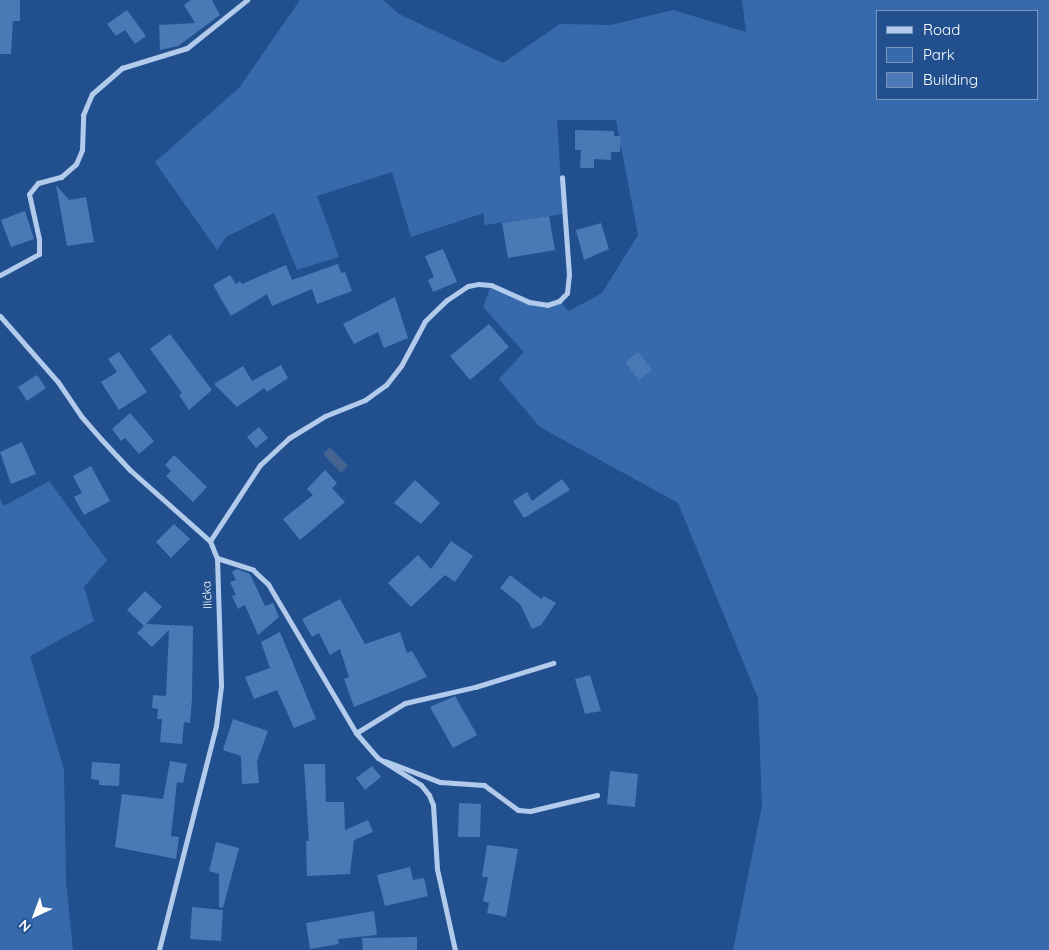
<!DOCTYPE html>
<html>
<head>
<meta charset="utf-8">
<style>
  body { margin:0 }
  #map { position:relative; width:1049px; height:950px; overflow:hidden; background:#22508e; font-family:Quicksand,sans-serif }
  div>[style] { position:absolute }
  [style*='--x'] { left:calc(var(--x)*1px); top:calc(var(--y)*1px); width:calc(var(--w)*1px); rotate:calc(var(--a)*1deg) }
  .green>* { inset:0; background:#366aac }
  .water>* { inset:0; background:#436491 }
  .building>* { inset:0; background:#4b79b5 }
  .minor>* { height:5px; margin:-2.5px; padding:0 2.5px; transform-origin:2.5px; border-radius:2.5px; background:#b2cbec }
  span { translate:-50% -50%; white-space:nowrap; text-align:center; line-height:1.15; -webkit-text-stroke:4px #22508e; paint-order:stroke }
  .street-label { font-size:12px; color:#fff }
  .legend { position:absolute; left:876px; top:10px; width:162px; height:90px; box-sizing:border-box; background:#22508e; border:1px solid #7a96bb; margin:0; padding:6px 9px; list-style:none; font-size:15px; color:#fff }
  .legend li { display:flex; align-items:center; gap:10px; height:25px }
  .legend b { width:25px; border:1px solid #7a96bb }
  .north { position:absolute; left:10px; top:890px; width:50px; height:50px; -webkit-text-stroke:4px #22508e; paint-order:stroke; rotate:223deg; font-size:14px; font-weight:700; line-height:20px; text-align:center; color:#fff }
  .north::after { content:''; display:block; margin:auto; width:18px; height:22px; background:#fff; clip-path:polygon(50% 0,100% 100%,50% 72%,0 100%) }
</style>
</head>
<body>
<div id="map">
  <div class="green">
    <div style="clip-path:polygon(evenodd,300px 0,383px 0,399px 14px,503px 63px,560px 24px,611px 25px,673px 10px,746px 32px,742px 0,1049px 0,1049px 950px,733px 950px,762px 806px,758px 698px,678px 503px,540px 427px,499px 379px,524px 352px,483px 307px,491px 285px,529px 302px,547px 305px,559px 301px,569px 311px,602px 293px,638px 235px,616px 120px,557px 120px,563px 214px,484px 225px,484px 213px,411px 237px,392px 172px,317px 196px,339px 257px,297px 270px,274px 213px,226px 237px,217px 250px,155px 162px,239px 88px,300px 0,878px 11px,1038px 11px,1038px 99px,878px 99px,878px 11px)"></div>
    <div style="clip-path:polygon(49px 481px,107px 560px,84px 587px,94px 621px,30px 656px,64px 769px,66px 881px,73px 950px,0 950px,0 499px,4px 506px)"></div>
  </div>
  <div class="water">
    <div style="clip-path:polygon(330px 447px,348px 466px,341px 473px,323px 454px)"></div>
  </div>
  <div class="building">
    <div style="clip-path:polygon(0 0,20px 0,20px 21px,13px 21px,11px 54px,0 54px)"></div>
    <div style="clip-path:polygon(191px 0,212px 0,220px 15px,178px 46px,160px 50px,159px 25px,195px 23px,184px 5px)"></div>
    <div style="clip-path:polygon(127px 10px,146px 36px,135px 44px,125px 30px,116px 36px,107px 24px)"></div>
    <div style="clip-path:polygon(575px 130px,614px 131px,614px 136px,621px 136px,620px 152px,611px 152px,611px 160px,594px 159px,594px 168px,580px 168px,581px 150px,575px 150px)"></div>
    <div style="clip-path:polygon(56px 185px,69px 200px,86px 197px,94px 242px,67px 246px)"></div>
    <div style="clip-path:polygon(25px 211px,34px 239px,11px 247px,1px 220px)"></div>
    <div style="clip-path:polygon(549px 216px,555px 250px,508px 258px,502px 223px)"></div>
    <div style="clip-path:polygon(601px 223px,609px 249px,584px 260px,576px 230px)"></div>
    <div style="clip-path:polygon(443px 249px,457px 282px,433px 292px,428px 280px,434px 277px,425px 256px)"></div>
    <div style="clip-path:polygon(338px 264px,341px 273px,345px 272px,352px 291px,317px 304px,312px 289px,272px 306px,267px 294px,231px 316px,213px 285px,230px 275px,236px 284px,240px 281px,242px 284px,286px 265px,292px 280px)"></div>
    <div style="clip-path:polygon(395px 297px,408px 338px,384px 348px,378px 332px,354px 344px,343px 324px)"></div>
    <div style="clip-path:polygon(489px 324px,509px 347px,470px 380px,450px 356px)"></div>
    <div style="clip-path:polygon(170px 334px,212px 390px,189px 410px,179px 395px,182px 393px,150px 349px)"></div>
    <div style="clip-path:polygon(119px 352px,147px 392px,119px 410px,101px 382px,117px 372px,108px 359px)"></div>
    <div style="clip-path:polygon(638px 352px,652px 370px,639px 380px,625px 362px)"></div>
    <div style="clip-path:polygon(281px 365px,288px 378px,267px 392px,264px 388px,237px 407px,214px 384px,243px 366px,252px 381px)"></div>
    <div style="clip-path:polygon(37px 375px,46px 388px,27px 401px,18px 387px)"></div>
    <div style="clip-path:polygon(130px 413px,154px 441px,139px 454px,125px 438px,121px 441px,112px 429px)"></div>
    <div style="clip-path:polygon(259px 427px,268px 438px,256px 448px,247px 437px)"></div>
    <div style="clip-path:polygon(22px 442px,36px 474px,11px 484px,0 452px)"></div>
    <div style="clip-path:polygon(174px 455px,207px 487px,193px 502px,166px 476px,171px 471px,165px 465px)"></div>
    <div style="clip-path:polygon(91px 466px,110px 501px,84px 515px,74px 497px,82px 493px,73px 476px)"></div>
    <div style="clip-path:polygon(325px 470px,337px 483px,332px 488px,345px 502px,300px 540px,283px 519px,313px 495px,307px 489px)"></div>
    <div style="clip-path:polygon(562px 479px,570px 490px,524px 518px,513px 501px,527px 492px,532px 501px)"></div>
    <div style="clip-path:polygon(415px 480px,440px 503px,421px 524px,394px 503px)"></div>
    <div style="clip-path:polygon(174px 524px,190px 539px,171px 558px,156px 542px)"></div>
    <div style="clip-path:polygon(451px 541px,473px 556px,455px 582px,445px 575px,411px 607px,388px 583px,418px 555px,431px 569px)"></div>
    <div style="clip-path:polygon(237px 569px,250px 574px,265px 606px,273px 603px,279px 617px,258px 635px,245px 605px,238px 609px,232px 596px,236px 595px,230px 582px,236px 580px,232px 572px)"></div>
    <div style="clip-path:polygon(510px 575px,541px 599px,544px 596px,556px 603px,541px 625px,532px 629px,520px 604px,500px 588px)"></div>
    <div style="clip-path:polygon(145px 591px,162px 607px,144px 626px,127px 610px)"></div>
    <div style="clip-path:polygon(340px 599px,365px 644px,400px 632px,407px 653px,412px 651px,427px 677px,354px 707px,344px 679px,349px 677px,340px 649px,330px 655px,319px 633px,312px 637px,302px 619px)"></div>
    <div style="clip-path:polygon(146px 624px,193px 626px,192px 699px,190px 723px,184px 722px,182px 744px,160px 742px,162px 719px,157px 719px,158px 709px,152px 708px,153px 695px,166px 696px,169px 630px,152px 647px,137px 633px)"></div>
    <div style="clip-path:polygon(280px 632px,316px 719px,294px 728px,277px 690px,254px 699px,245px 677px,270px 668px,261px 642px)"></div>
    <div style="clip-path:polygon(590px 675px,601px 711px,585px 714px,575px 679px)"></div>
    <div style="clip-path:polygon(455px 696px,477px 735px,453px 748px,430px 707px)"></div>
    <div style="clip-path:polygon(233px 719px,268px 731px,257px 761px,259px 783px,242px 784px,241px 756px,223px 750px)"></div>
    <div style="clip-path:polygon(170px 761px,187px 764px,183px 783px,177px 782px,171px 836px,179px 837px,176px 859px,115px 847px,122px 794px,163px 799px)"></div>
    <div style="clip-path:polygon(92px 762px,120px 764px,119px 786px,99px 785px,99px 780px,91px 779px)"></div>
    <div style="clip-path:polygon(304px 764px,325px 764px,326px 802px,344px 802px,345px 830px,368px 820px,373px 832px,354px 840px,350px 874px,307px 876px,306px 841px,309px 841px)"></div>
    <div style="clip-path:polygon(372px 766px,381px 777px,365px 790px,356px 778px)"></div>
    <div style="clip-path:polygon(610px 771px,638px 774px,635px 807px,607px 804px)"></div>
    <div style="clip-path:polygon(459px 803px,481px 804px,480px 837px,458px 837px)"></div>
    <div style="clip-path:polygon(216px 842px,239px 848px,223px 908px,219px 907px,219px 874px,209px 871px)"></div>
    <div style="clip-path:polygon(487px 845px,518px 849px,506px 917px,487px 913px,489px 903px,483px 901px,488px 877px,482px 877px)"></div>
    <div style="clip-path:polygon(410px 867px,413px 880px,424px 878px,428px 896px,385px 906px,377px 875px)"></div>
    <div style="clip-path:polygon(192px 907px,223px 910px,221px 941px,190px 939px)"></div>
    <div style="clip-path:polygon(374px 911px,377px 935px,338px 939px,339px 944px,310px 949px,306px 923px)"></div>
    <div style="clip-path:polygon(417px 937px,417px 950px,363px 950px,362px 938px)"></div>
  </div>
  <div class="minor">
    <div style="--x:0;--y:275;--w:44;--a:-28.3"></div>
    <div style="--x:39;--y:254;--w:15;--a:-90"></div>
    <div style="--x:39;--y:239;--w:46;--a:-102.5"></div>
    <div style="--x:29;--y:194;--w:14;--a:-51"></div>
    <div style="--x:38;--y:183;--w:24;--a:-15"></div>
    <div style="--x:61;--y:177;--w:20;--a:-41"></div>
    <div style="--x:76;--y:164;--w:15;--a:-67"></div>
    <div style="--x:82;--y:150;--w:35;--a:-88"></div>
    <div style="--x:83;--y:115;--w:23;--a:-67"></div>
    <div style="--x:92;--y:94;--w:40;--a:-41"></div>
    <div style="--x:122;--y:68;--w:68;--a:-17.1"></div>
    <div style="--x:187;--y:48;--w:77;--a:-38.7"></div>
    <div style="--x:0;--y:316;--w:88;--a:48.7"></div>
    <div style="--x:58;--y:382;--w:41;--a:55.9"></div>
    <div style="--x:81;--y:416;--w:30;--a:49"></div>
    <div style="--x:101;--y:439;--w:42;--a:46.9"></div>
    <div style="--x:130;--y:470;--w:107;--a:41.6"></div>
    <div style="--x:210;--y:541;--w:18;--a:68"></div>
    <div style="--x:217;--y:558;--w:128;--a:88.2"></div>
    <div style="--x:221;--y:686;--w:40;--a:97.1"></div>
    <div style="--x:216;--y:726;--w:231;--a:104.3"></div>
    <div style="--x:210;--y:541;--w:91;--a:-56.7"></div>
    <div style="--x:260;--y:465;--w:40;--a:-43"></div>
    <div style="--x:289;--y:438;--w:42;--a:-31.4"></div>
    <div style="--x:325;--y:416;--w:43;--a:-21.8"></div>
    <div style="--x:365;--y:400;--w:26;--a:-36"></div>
    <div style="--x:386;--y:385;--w:24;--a:-52"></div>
    <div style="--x:401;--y:366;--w:51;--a:-61.9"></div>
    <div style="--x:425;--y:321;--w:30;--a:-44"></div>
    <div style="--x:447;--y:300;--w:25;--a:-34"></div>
    <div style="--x:468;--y:286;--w:10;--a:-11"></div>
    <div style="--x:478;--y:284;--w:13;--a:4"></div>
    <div style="--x:491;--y:285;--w:42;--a:24.1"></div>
    <div style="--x:529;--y:302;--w:18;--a:9"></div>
    <div style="--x:547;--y:305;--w:13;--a:-18"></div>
    <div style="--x:559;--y:301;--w:11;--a:-45"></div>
    <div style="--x:567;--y:293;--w:18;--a:-84"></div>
    <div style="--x:569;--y:275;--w:98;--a:-94.1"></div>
    <div style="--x:217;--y:558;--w:38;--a:18"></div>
    <div style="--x:253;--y:570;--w:21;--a:43"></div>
    <div style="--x:268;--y:584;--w:173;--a:59.4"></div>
    <div style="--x:356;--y:733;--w:33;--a:49"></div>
    <div style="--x:378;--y:758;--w:51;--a:32.1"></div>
    <div style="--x:421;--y:785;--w:13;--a:51"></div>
    <div style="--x:429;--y:795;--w:11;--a:68"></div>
    <div style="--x:433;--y:805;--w:64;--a:86.4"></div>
    <div style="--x:437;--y:869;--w:83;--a:77.5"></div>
    <div style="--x:356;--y:733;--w:57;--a:-31.5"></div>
    <div style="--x:405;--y:703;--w:72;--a:-12.9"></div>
    <div style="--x:475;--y:687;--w:82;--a:-17.1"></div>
    <div style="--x:385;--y:761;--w:59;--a:20.9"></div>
    <div style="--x:440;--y:782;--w:44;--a:3.9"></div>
    <div style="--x:484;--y:785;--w:42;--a:36.3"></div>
    <div style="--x:518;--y:810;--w:12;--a:5"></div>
    <div style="--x:530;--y:811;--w:69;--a:-13.4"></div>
  </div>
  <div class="street-label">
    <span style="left:207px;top:595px;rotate:-93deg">Ilićka</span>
  </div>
  <ul class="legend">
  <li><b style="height:6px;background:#b2cbec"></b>Road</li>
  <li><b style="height:14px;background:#366aac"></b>Park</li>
  <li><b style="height:14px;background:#4b79b5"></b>Building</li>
  </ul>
  <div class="north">N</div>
</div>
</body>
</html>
